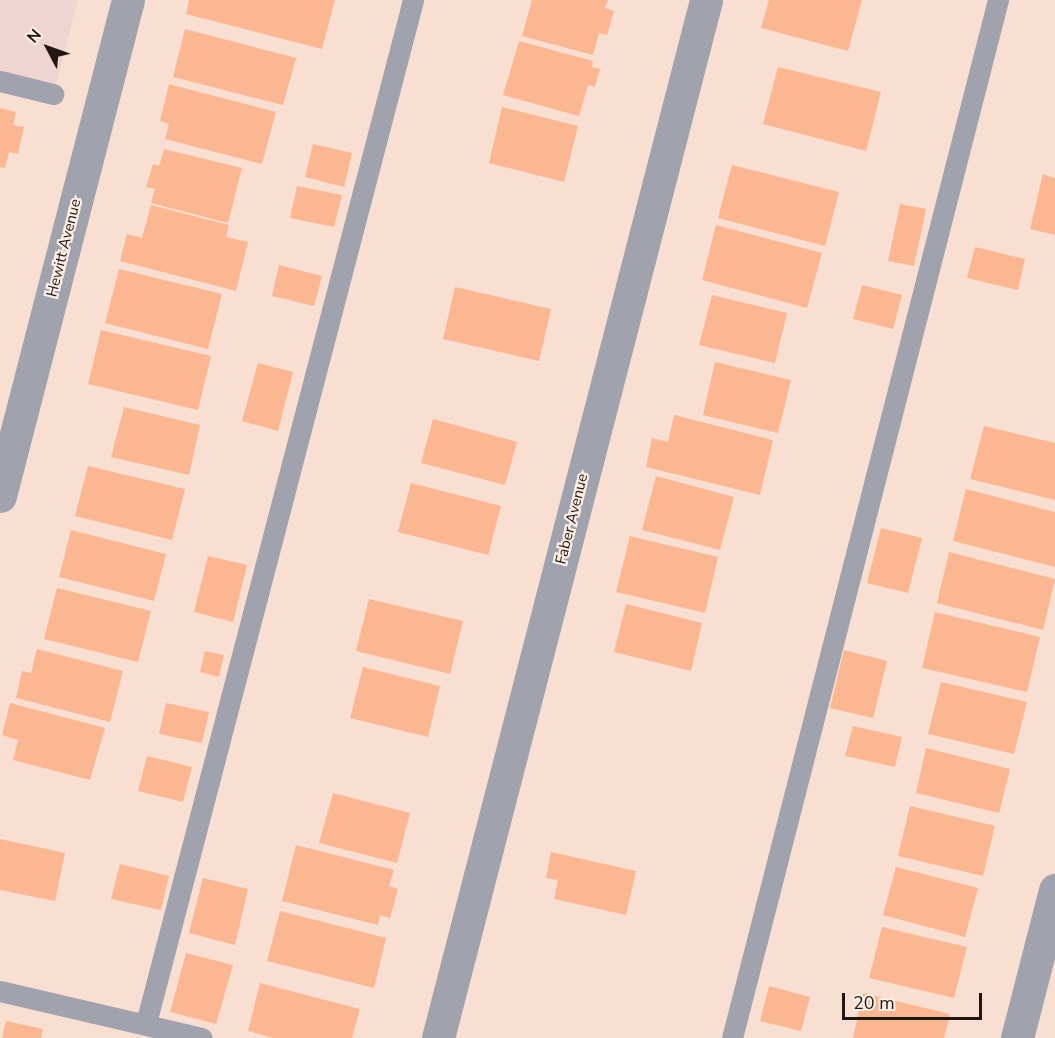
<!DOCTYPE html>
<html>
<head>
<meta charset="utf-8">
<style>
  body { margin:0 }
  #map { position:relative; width:1055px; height:1038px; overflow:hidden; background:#f9dfd1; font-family:"Nunito Sans",sans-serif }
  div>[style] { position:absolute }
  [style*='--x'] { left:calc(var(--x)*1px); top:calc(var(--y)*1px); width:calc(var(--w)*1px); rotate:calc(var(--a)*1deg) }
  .medical>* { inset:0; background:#efd4d2 }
  .building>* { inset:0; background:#fbb791 }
  .service>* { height:21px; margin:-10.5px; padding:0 10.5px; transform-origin:10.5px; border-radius:10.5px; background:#a0a3ad }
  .minor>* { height:33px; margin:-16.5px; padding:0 16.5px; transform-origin:16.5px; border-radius:16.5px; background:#a0a3ad }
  span { translate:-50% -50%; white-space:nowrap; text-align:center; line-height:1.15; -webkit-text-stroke:4.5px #ffefe6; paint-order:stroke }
  .street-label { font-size:15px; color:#201713 }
  .north { position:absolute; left:18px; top:18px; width:60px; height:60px; -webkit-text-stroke:4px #ffefe6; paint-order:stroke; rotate:311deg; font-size:16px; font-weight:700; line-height:24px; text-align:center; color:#201713 }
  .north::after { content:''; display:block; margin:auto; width:21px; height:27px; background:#201713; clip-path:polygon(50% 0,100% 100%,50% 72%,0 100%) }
  .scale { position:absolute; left:842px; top:993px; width:140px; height:27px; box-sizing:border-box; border:3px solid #201713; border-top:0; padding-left:8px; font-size:18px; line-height:21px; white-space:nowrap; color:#201713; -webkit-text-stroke:4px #ffefe6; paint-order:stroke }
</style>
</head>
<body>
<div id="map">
  <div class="medical">
    <div style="clip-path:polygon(0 0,78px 0,55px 88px,0 74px)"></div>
  </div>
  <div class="building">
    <div style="clip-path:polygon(189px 0,335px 0,322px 49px,186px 14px)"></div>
    <div style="clip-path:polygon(532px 0,608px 0,605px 8px,614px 11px,607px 35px,599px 33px,593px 55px,522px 36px)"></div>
    <div style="clip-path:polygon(769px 0,862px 0,848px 51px,761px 28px)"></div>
    <div style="clip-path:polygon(185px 29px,296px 58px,283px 105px,173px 77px)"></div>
    <div style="clip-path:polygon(519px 41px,593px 61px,592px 67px,600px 69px,595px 87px,588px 85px,579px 116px,503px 95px)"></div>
    <div style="clip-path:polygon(778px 67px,881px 92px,866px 151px,763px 124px)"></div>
    <div style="clip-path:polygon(169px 84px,276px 112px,262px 164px,165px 139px,169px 124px,160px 121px)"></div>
    <div style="clip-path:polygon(502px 107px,578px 126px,564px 182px,489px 163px)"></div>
    <div style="clip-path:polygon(0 108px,16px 112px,13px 125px,24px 127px,18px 154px,9px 152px,5px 168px,0 167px)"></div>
    <div style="clip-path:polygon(313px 144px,352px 153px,344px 187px,305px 177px)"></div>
    <div style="clip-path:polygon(164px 149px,242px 168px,228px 223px,151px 203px,155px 189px,146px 187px,153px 164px,159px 166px)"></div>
    <div style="clip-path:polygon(732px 165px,839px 192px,825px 246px,718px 218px)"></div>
    <div style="clip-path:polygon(1043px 174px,1055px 178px,1055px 235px,1030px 229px)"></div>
    <div style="clip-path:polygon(297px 186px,342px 195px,334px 227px,290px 218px)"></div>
    <div style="clip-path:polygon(900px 204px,926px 209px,914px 266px,888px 261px)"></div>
    <div style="clip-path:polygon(151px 205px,229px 225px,226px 237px,248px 242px,236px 291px,120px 261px,127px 234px,142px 238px)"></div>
    <div style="clip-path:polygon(716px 225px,822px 253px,807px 308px,702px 280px)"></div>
    <div style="clip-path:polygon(975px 247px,1025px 259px,1018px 290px,967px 278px)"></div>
    <div style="clip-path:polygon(279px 265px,322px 276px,314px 306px,272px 296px)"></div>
    <div style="clip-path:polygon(119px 269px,222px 294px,208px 349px,105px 323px)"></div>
    <div style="clip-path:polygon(862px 285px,902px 295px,893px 329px,853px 319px)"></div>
    <div style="clip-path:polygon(455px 287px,551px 309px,539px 361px,443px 339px)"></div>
    <div style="clip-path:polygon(712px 295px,787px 313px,775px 363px,699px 345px)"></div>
    <div style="clip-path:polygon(101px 330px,211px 356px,198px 410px,88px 384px)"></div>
    <div style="clip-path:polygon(715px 362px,791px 380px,778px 433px,703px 415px)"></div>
    <div style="clip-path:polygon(258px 363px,293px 372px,278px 431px,242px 421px)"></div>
    <div style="clip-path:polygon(124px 407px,200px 425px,189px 475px,111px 457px)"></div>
    <div style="clip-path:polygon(674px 415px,773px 440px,760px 495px,646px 467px,652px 438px,668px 442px)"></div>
    <div style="clip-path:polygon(433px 419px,517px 442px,505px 485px,421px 463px)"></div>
    <div style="clip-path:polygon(984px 426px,1055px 443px,1055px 500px,970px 479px)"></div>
    <div style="clip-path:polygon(88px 466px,185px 489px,172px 540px,75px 516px)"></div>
    <div style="clip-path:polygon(656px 476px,734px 497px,720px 550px,642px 530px)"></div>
    <div style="clip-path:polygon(411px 483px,501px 506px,488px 555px,398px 532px)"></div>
    <div style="clip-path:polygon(966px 489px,1055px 512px,1055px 567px,953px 541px)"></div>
    <div style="clip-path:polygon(881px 528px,922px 538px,908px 593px,867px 583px)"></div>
    <div style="clip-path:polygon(71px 530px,166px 554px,154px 601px,59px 577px)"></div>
    <div style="clip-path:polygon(630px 536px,718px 557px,705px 613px,616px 592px)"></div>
    <div style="clip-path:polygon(949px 552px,1055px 579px,1043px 630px,937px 603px)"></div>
    <div style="clip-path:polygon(208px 556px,247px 565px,233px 622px,194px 612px)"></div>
    <div style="clip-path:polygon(57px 588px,151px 611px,138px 662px,44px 639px)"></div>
    <div style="clip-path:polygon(369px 599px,463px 621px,450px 674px,356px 651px)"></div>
    <div style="clip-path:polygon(626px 604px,702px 623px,691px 671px,614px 652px)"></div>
    <div style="clip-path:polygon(935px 612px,1040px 637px,1027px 692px,922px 668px)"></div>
    <div style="clip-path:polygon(37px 649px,123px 671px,110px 722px,16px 698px,22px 671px,31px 673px)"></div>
    <div style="clip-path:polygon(844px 650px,887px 661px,873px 718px,830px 708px)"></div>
    <div style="clip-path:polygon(205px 651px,224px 655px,219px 677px,200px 672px)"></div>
    <div style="clip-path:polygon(363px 667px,440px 686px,428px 737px,350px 718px)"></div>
    <div style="clip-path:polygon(941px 682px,1027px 702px,1014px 754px,928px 734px)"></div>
    <div style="clip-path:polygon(10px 703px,105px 728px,90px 780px,13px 760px,18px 740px,2px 735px)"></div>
    <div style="clip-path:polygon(166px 703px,209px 712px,202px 743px,159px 734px)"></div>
    <div style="clip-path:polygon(853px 726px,902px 737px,895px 767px,845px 756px)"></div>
    <div style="clip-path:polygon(926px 748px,1010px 769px,999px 813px,916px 793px)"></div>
    <div style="clip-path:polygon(147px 756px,192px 767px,183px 802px,138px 791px)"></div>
    <div style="clip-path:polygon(333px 793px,410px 813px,397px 863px,319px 843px)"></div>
    <div style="clip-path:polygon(910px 806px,995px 826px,983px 876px,898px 856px)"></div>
    <div style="clip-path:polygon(0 839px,65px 853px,55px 901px,0 890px)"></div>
    <div style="clip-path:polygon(296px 845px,394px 870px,389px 886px,398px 889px,390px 918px,380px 915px,378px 925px,282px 901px)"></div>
    <div style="clip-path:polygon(551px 852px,636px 871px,626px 915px,554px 899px,558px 880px,546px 878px)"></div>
    <div style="clip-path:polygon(120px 864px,169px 876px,161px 910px,111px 899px)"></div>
    <div style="clip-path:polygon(896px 867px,978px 888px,965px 937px,883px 915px)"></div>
    <div style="clip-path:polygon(203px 878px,248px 889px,235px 945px,189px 933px)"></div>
    <div style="clip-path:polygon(280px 911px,386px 938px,374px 988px,267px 961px)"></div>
    <div style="clip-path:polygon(882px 927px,967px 947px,954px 998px,869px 978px)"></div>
    <div style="clip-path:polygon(186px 953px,233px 965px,216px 1024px,170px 1012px)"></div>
    <div style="clip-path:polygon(260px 983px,360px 1009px,352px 1038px,273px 1038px,248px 1031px)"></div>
    <div style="clip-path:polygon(769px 986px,810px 997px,801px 1031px,760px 1021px)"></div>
    <div style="clip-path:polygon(863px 993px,950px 1014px,944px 1038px,853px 1038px)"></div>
    <div style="clip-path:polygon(6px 1021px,43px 1029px,41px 1038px,2px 1038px)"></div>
  </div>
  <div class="service">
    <div style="--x:0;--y:81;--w:55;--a:13.8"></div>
    <div style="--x:0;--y:991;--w:207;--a:13.1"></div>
    <div style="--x:146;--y:1023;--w:1057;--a:-75.37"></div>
    <div style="--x:732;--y:1038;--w:1072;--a:-75.63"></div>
  </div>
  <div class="minor">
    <div style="--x:0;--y:496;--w:512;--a:-75.53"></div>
    <div style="--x:438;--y:1038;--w:1072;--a:-75.52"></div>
    <div style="--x:1017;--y:1038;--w:153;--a:-75.6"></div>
  </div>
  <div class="street-label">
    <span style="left:64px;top:248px;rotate:-76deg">Hewitt Avenue</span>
    <span style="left:572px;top:519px;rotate:-76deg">Faber Avenue</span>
  </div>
  <div class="north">N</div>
  <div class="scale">20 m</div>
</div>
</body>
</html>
